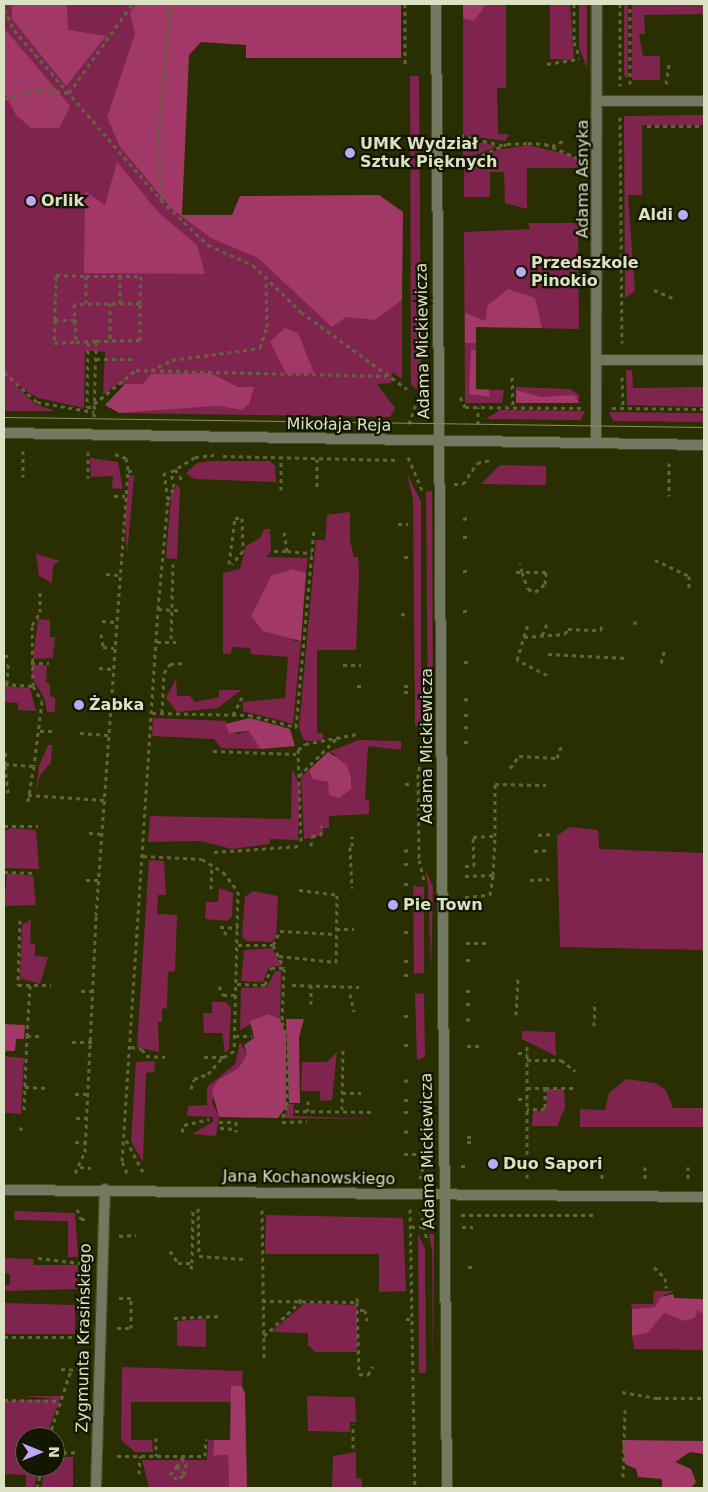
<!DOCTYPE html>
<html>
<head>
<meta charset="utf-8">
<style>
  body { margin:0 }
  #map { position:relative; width:708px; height:1492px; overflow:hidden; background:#2a2f01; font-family:"DejaVu Sans",sans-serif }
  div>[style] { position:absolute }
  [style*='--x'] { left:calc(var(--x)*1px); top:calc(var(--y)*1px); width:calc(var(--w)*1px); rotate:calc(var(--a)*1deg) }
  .green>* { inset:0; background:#7f244f }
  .forest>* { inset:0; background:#a23868 }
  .path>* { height:3px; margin-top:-1.5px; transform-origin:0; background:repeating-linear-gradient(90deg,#60653c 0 4px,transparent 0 8px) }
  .roads { filter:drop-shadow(1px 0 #464b20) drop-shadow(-1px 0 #464b20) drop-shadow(0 1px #464b20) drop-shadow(0 -1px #464b20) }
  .service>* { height:10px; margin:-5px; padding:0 5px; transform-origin:5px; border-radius:5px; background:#737860 }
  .minor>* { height:10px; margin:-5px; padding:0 5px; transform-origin:5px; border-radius:5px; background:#737860 }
  .tertiary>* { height:10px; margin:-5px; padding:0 5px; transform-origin:5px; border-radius:5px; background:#737860 }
  .tram>* { height:1px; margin:-0.5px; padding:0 0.5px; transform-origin:0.5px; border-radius:0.5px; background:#878c67 }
  .dots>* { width:14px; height:14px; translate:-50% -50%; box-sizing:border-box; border:2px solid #131601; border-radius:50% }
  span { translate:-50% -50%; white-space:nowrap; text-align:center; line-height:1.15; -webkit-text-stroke:4.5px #131601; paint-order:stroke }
  .poi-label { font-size:16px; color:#dbe1c3; font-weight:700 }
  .left { translate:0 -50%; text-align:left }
  .right { translate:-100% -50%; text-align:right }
  .street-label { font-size:16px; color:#dbe1c3 }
  .frame { position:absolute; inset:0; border:5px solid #dbe1c3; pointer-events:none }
  .north { position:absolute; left:15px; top:1427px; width:50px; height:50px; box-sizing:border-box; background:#131601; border:1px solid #63674f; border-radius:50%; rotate:90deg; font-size:14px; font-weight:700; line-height:20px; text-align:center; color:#dbe1c3 }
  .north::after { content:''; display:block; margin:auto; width:18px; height:22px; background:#bda9f5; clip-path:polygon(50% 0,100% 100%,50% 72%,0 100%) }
</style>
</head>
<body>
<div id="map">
  <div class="green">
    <div style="clip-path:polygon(4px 4px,183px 4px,182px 215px,400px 216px,396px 304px,402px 300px,402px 379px,392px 372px,391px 383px,377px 384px,395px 408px,390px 417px,118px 413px,218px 406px,242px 410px,253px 387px,116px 385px,103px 395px,105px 352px,96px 351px,85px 351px,84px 408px,38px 398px,15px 384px,35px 404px,55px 411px,4px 411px)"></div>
    <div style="clip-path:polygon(463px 4px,506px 4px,506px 88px,497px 88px,498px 134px,509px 134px,505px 141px,463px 135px)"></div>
    <div style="clip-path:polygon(550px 4px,570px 4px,574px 60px,550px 59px)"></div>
    <div style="clip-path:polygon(579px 4px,587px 4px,587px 68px,579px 48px)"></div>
    <div style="clip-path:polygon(624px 4px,628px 4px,628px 79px,624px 75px)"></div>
    <div style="clip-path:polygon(632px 4px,704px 4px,704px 14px,644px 15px,645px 34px,639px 34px,643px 56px,660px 56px,660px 80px,632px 80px)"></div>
    <div style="clip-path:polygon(410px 76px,419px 76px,421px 356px,417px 390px,411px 384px)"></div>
    <div style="clip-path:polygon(704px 115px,704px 125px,642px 125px,642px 195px,628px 195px,635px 291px,625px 298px,624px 116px)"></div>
    <div style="clip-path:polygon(463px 138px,486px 143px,496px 147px,463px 160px)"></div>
    <div style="clip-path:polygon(528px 145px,569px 155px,577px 159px,578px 168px,527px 168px,527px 209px,505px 203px,504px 172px,490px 172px,490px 197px,464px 197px,464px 168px,497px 150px)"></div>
    <div style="clip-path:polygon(528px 223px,578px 223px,579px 329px,476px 327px,476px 389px,504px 390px,502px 403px,465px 403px,464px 232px,530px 229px)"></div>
    <div style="clip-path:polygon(626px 370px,632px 370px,633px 388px,704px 387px,704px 407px,627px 405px)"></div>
    <div style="clip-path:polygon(516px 387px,570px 389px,579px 395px,579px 403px,516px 403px)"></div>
    <div style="clip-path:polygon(500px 410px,585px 411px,581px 420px,486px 419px)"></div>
    <div style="clip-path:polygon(609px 412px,704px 413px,704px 422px,613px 421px)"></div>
    <div style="clip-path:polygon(90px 458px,118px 462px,123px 489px,112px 488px,113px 476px,91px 477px)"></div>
    <div style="clip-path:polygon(211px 461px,270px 461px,275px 466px,276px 482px,194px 479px,186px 473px,197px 463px)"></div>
    <div style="clip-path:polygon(500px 465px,546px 466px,546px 485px,481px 484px)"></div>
    <div style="clip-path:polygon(407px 474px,421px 501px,421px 726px,415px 726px,413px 499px)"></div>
    <div style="clip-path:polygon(129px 475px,134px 476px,127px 554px,125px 518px)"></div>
    <div style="clip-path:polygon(177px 485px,180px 488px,177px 559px,166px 558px,171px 496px)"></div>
    <div style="clip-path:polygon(432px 491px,433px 723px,428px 728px,426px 492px)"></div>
    <div style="clip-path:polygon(350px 512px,350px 540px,354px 557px,358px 557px,359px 576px,356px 650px,317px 650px,317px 733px,323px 733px,323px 740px,310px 741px,304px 740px,299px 728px,316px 540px,325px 540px,327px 515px)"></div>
    <div style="clip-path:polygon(264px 529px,270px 529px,271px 552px,266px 557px,308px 558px,306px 573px,292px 569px,294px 641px,301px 641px,293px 724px,243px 711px,243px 702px,285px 698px,288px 657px,251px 654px,250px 648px,232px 647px,231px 654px,223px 654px,223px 573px,240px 569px,246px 546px,260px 538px)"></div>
    <div style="clip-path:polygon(36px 554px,60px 561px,53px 565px,52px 583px,39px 576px)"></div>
    <div style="clip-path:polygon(38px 619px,50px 620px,50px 637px,55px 637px,53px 658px,33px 659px)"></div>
    <div style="clip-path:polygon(32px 665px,47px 665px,46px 682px,50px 684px,50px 696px,55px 698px,55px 712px,47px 712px,45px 700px,32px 677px)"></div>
    <div style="clip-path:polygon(176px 679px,177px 696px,190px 696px,195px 702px,219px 697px,219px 690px,241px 690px,218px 708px,177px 712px,166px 698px)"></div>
    <div style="clip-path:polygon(4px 686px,30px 688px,36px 711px,18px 710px,18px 703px,4px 702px)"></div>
    <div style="clip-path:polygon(153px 718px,227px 721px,225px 724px,237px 734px,249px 731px,257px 737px,261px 749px,221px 748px,214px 739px,152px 736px)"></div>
    <div style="clip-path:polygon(359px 740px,401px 741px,401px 750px,368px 746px,365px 800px,369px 800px,369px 814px,329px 816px,329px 828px,323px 828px,323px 835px,304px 839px,301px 777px,309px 770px,312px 779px,328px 782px,335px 754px,328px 752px)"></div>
    <div style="clip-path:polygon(48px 745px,52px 745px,51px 763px,40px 775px,36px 792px,39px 766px)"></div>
    <div style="clip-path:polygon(292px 769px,300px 786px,298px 840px,270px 839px,270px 844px,232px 849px,200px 841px,148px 842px,150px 816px,291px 819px)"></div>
    <div style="clip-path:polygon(569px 827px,598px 830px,599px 849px,704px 853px,704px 950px,560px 947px,557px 836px)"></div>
    <div style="clip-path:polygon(11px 828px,36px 830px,39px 869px,4px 868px,5px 831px)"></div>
    <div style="clip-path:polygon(149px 860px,164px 861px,166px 895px,158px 895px,157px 914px,177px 915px,175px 971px,168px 972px,167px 1008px,162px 1009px,162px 1022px,158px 1022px,159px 1052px,137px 1047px)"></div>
    <div style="clip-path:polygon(425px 869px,433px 887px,431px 971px,428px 885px)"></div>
    <div style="clip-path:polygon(7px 873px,33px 876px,36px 905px,4px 906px)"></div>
    <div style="clip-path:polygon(413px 886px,424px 887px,424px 973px,414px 974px)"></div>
    <div style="clip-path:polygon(219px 888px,233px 893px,232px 916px,227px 921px,205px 919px,206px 902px,218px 902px)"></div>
    <div style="clip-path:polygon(253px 891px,278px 896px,276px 938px,271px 942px,247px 941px,242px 937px,245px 897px)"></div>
    <div style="clip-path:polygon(31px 919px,30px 943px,35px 944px,35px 956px,48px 957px,40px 984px,20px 978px,22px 925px)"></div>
    <div style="clip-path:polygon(272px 948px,282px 966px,269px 967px,263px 982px,241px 981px,244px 950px)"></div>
    <div style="clip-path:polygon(275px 971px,281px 971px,280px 1019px,269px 1014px,240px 1030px,241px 988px,267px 987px)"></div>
    <div style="clip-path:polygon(415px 993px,424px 994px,425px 1057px,417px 1060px)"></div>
    <div style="clip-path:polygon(212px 1002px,226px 1002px,231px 1008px,229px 1049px,225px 1053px,222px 1033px,204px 1033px,203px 1013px,212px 1013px)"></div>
    <div style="clip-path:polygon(522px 1031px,555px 1032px,556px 1056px,522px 1039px)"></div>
    <div style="clip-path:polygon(240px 1042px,247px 1054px,240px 1068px,218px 1080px,212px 1102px,219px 1117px,216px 1136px,192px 1134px,213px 1122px,213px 1117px,187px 1116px,188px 1106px,207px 1105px,207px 1087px,235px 1064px)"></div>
    <div style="clip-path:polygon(337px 1052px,332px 1100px,320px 1101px,320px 1091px,301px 1091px,302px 1062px,327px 1062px)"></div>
    <div style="clip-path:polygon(4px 1056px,24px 1058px,21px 1114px,4px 1113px)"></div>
    <div style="clip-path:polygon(155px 1061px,154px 1072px,146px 1073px,143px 1162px,131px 1142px,136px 1062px)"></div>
    <div style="clip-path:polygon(626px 1079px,655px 1083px,666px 1090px,673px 1108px,704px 1108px,704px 1127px,580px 1127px,580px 1109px,605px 1110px,609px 1093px)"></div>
    <div style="clip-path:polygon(547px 1089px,564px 1089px,565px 1108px,557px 1126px,532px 1126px,533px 1111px,546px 1110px)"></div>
    <div style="clip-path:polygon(289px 1104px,294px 1104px,293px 1116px,372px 1119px,284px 1118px)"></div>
    <div style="clip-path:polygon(14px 1211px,75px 1213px,78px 1257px,68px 1257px,68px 1221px,15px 1220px)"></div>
    <div style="clip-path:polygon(266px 1215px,403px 1218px,406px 1291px,379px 1292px,379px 1254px,265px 1254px)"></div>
    <div style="clip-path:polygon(418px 1234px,425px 1249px,426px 1373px,419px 1373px)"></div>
    <div style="clip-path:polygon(429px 1234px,434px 1234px,433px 1369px,432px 1251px)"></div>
    <div style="clip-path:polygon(4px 1258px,33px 1259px,34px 1265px,78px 1265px,77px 1289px,4px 1291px,4px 1285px,10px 1285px,10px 1274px,4px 1273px)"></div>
    <div style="clip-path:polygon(654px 1291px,674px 1291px,661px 1297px,656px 1307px,632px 1309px,631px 1304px,653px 1304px)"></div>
    <div style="clip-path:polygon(4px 1303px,75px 1305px,75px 1334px,4px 1334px)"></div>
    <div style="clip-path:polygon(305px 1303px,357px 1305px,357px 1352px,315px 1352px,308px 1345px,308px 1333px,271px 1332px)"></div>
    <div style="clip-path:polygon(697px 1310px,704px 1315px,704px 1350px,634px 1349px,632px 1336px,648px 1333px,664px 1313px,684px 1321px)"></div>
    <div style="clip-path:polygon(206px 1319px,206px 1347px,177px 1346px,177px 1321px)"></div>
    <div style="clip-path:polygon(122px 1367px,243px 1371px,242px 1386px,231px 1386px,231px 1402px,131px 1402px,131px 1440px,152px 1440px,153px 1452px,135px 1452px,121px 1440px)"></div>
    <div style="clip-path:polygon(23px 1396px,61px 1396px,46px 1437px,25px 1437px,25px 1467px,39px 1467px,34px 1488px,26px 1488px,26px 1475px,4px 1474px,4px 1401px,55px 1399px)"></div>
    <div style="clip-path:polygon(307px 1396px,355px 1397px,356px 1422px,350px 1422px,350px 1432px,308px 1431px)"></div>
    <div style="clip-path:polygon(208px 1440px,214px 1440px,213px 1456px,228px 1455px,229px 1488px,132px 1488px,149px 1487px,142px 1460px,207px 1460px)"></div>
    <div style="clip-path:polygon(356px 1452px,356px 1478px,362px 1479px,362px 1488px,332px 1488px,333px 1456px)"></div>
    <div style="clip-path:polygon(55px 1457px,73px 1457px,73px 1488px,41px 1488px,46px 1467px,55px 1467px)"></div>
  </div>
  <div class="forest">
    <div style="clip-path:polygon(12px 4px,67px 4px,68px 30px,106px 36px,66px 86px,12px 19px)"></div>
    <div style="clip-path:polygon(136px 4px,401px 4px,401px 58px,246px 58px,246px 45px,201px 42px,189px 55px,182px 215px,232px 215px,240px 196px,379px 195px,403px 212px,402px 300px,375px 320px,346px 317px,332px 327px,258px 258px,211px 238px,172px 209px,120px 147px,107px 117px,135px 33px,130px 13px)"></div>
    <div style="clip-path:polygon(463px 4px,486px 4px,474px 21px,463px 18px)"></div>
    <div style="clip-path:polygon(4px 28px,70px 106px,59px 128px,31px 128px,16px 115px,4px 92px)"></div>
    <div style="clip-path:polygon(117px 162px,158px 212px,197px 245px,205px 274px,84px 273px,85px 191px,105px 205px)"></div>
    <div style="clip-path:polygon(508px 289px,535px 298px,542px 328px,476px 327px,476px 343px,465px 343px,465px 313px,486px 321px,487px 306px)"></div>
    <div style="clip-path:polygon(285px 328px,298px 333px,314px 373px,286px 374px,270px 342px)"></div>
    <div style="clip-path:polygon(471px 350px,476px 350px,476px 389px,489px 390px,490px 397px,469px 394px)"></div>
    <div style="clip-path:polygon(210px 373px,238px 387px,254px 387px,249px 404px,242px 410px,218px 406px,119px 413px,105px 405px,125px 384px,143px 384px,151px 374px)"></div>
    <div style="clip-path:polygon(516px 390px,541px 397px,574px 395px,579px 403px,516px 403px)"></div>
    <div style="clip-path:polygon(292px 569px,306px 573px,301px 641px,263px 631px,251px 616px,271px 576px)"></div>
    <div style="clip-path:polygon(250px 718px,290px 729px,295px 746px,261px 749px,249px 731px,229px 733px,225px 724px)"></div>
    <div style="clip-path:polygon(328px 752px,347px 765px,351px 778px,351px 789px,339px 798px,329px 795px,328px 782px,312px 779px,309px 770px)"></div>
    <div style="clip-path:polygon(269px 1014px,280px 1019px,286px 1035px,286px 1107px,278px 1118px,219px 1117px,212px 1091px,218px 1080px,239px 1068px,247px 1054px,244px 1045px,254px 1038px,250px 1021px)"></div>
    <div style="clip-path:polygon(286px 1019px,304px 1019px,299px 1037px,300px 1103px,289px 1103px)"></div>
    <div style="clip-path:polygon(4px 1024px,25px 1025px,24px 1039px,16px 1039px,15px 1051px,6px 1051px,4px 1056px)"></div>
    <div style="clip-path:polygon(673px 1294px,674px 1298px,704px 1299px,704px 1315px,697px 1310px,695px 1318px,684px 1321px,664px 1313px,648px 1333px,632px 1336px,632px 1309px,655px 1307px,661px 1297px)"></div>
    <div style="clip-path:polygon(231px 1386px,242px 1386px,245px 1394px,247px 1488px,229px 1488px,228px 1455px,213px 1456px,214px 1440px,230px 1440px)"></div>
    <div style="clip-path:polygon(622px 1440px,704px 1441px,704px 1454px,690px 1452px,675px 1462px,691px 1469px,696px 1482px,691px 1488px,662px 1488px,662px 1479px,638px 1477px,636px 1469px,625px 1464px)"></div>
  </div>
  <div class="path">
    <div style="--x:405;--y:4;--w:63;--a:90"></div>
    <div style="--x:574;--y:4;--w:38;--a:90"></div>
    <div style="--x:574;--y:42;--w:15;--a:70"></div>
    <div style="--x:620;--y:4;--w:82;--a:90"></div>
    <div style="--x:4;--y:9;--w:23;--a:65"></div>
    <div style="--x:14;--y:30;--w:225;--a:49.1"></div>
    <div style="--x:161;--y:200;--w:65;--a:43.8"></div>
    <div style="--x:208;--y:245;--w:49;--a:24"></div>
    <div style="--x:253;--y:265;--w:67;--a:44.4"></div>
    <div style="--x:301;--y:312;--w:131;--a:36"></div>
    <div style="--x:547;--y:64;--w:33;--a:-9"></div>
    <div style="--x:630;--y:84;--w:80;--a:-90"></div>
    <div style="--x:666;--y:84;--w:20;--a:-81"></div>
    <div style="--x:4;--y:99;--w:37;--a:-16"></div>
    <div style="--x:40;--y:89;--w:29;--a:8"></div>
    <div style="--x:69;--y:93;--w:109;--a:-54.7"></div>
    <div style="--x:620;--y:117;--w:226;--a:89.5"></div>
    <div style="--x:647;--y:126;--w:57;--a:0"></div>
    <div style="--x:460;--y:135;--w:45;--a:14"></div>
    <div style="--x:552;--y:146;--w:12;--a:-24"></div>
    <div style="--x:460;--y:165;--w:51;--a:-24.1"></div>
    <div style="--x:507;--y:144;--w:21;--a:-3"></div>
    <div style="--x:528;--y:143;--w:17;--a:3"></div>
    <div style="--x:545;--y:144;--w:38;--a:23"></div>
    <div style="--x:161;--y:200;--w:60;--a:-92.9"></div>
    <div style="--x:158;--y:140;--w:137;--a:-85"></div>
    <div style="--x:120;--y:276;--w:27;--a:90"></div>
    <div style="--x:654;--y:290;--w:21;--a:23"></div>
    <div style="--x:86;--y:303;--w:27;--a:-90"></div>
    <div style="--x:86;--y:276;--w:55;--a:0"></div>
    <div style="--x:141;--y:276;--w:27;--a:92"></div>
    <div style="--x:110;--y:303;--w:38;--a:90"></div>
    <div style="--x:55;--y:320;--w:23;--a:92"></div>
    <div style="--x:54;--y:343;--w:22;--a:-3"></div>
    <div style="--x:75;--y:320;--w:20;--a:180"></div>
    <div style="--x:55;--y:320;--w:45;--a:-88.7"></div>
    <div style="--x:56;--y:275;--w:30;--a:2"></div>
    <div style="--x:88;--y:342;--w:65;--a:90.9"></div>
    <div style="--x:87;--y:407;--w:7;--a:0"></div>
    <div style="--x:96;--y:359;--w:36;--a:0"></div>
    <div style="--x:151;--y:370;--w:23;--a:-25"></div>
    <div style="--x:172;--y:360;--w:89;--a:-7.8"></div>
    <div style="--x:260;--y:348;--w:22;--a:-72"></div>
    <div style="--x:267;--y:327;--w:48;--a:-91.2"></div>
    <div style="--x:4;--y:372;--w:45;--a:42.3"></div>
    <div style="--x:37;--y:402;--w:58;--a:10"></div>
    <div style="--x:512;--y:377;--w:30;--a:88"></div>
    <div style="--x:622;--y:377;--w:31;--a:88"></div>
    <div style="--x:460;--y:397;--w:11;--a:63"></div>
    <div style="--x:465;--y:407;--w:116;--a:0.5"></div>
    <div style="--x:94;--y:404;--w:54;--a:-39"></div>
    <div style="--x:136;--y:370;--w:250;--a:1.4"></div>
    <div style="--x:612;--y:408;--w:92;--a:0.6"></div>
    <div style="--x:94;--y:417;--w:76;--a:-88.5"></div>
    <div style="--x:96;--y:341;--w:44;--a:-1.3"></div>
    <div style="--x:140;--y:340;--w:37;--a:-90"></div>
    <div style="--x:140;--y:303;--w:66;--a:179.1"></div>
    <div style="--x:74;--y:304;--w:38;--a:87"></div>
    <div style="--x:76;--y:342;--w:20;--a:-3"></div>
    <div style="--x:409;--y:424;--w:34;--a:-71"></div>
    <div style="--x:478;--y:424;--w:17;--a:-90"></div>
    <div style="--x:23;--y:451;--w:26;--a:90"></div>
    <div style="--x:88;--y:452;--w:26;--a:90"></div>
    <div style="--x:115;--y:454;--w:12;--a:20"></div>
    <div style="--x:126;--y:458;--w:13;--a:81"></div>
    <div style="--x:128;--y:471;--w:8;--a:0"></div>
    <div style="--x:223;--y:456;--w:174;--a:1.3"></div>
    <div style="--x:408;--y:457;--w:36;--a:67"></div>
    <div style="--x:317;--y:459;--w:28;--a:90"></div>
    <div style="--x:669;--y:463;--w:33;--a:90"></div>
    <div style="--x:175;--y:469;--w:15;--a:58"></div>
    <div style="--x:164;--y:472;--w:27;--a:82"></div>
    <div style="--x:454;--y:484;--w:9;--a:0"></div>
    <div style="--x:463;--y:484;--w:25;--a:-56"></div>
    <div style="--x:477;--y:463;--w:14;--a:-12"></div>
    <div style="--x:281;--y:490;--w:31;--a:-90"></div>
    <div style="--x:114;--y:496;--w:11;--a:0"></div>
    <div style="--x:463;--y:519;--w:5;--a:-11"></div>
    <div style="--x:398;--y:524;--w:10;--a:0"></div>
    <div style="--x:284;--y:532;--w:19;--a:81"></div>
    <div style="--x:287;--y:551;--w:25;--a:5"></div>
    <div style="--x:463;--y:537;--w:5;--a:0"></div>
    <div style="--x:274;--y:551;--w:13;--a:0"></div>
    <div style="--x:404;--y:557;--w:5;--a:0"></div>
    <div style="--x:655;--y:560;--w:38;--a:25"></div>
    <div style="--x:689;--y:576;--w:14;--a:90"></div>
    <div style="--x:229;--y:564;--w:46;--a:-82.6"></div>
    <div style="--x:235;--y:518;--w:7;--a:0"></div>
    <div style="--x:242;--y:518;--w:33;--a:88"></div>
    <div style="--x:243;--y:551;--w:17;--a:130"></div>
    <div style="--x:463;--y:571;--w:6;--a:0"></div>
    <div style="--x:516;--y:572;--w:6;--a:0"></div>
    <div style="--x:522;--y:572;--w:18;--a:71"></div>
    <div style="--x:528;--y:589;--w:8;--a:23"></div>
    <div style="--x:535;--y:592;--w:13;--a:-39"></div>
    <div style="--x:545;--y:584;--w:12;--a:-85"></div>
    <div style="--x:546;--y:572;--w:24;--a:180"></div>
    <div style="--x:522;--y:572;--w:9;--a:-103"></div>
    <div style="--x:106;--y:574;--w:12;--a:5"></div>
    <div style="--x:158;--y:609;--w:22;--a:3"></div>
    <div style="--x:463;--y:611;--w:6;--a:0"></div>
    <div style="--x:401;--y:614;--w:8;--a:7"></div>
    <div style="--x:102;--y:621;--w:13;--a:4"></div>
    <div style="--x:633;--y:623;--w:6;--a:-9"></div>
    <div style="--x:101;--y:634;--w:13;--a:81"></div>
    <div style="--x:103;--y:647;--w:11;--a:5"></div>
    <div style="--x:542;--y:635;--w:12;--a:-66"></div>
    <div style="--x:524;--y:637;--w:14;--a:-73"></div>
    <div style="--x:171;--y:639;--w:75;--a:-88.5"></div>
    <div style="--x:157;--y:642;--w:19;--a:0"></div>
    <div style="--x:548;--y:654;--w:79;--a:2.9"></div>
    <div style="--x:4;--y:656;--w:4;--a:0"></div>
    <div style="--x:464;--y:662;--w:5;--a:0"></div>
    <div style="--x:31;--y:663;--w:18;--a:0"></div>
    <div style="--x:661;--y:663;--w:15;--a:-74"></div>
    <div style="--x:343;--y:665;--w:18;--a:0"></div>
    <div style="--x:99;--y:668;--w:13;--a:4"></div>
    <div style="--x:547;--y:675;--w:34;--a:-153"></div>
    <div style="--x:517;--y:660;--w:24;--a:-73"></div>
    <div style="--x:524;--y:637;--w:41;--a:-4.2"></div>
    <div style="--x:565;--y:634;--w:6;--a:-59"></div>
    <div style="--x:568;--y:629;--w:33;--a:2"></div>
    <div style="--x:601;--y:630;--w:6;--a:-81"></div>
    <div style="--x:4;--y:684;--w:29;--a:4"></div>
    <div style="--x:33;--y:686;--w:61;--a:-90.9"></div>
    <div style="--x:32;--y:625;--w:15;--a:-58"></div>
    <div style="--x:40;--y:612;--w:20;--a:-90"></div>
    <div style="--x:7;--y:684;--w:22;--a:-87"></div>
    <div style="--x:33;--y:686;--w:17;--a:59"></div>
    <div style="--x:42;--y:701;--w:65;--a:97"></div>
    <div style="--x:357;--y:686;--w:7;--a:0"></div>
    <div style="--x:404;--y:686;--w:5;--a:0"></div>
    <div style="--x:404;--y:692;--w:5;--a:0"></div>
    <div style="--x:464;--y:699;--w:6;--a:9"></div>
    <div style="--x:152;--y:713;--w:97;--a:1.2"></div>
    <div style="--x:249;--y:715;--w:49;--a:14.3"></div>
    <div style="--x:296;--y:727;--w:198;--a:-84.8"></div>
    <div style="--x:162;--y:713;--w:40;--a:-87.1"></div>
    <div style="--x:164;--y:673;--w:11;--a:-56"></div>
    <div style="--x:170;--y:664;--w:15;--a:-4"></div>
    <div style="--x:233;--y:715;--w:20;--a:-63"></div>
    <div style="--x:464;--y:715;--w:6;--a:0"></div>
    <div style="--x:464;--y:727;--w:6;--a:9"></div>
    <div style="--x:40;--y:731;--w:15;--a:0"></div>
    <div style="--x:80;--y:733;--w:28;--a:4"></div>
    <div style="--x:464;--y:742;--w:6;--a:0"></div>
    <div style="--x:213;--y:751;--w:83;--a:2.1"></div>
    <div style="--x:423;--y:751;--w:24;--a:102"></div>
    <div style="--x:418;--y:774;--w:86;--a:89.3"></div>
    <div style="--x:419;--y:860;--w:21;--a:76"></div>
    <div style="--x:5;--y:764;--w:13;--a:-86"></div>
    <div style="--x:510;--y:768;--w:15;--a:-53"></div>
    <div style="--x:519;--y:756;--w:38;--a:3"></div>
    <div style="--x:557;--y:758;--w:12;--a:-70"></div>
    <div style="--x:299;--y:776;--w:54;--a:-45"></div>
    <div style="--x:405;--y:784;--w:4;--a:0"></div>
    <div style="--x:8;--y:793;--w:29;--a:-96"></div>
    <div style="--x:5;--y:764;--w:29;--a:4"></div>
    <div style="--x:34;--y:766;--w:40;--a:100"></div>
    <div style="--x:28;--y:795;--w:76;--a:3.8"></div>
    <div style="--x:4;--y:826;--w:34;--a:0"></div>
    <div style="--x:89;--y:833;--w:13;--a:4"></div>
    <div style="--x:538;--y:835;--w:14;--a:-4"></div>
    <div style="--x:301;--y:841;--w:91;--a:-91.9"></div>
    <div style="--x:298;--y:750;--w:9;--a:-41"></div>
    <div style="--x:305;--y:744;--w:53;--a:-10.9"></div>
    <div style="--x:311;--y:846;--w:10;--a:-84"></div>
    <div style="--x:312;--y:836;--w:9;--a:-6"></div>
    <div style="--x:321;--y:835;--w:10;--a:-90"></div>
    <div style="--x:352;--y:846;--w:10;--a:-90"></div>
    <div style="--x:350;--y:847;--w:41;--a:87.2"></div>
    <div style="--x:404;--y:851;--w:5;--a:-11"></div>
    <div style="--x:534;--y:851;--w:15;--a:-4"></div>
    <div style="--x:214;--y:852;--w:87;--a:-3.9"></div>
    <div style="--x:143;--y:856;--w:59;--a:2.9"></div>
    <div style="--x:202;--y:859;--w:25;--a:32"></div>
    <div style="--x:223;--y:872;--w:24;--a:52"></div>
    <div style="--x:238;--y:891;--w:160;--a:91.4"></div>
    <div style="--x:234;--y:1051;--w:12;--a:149"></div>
    <div style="--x:224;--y:1057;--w:23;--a:180"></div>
    <div style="--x:404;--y:864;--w:5;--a:0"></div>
    <div style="--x:465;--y:866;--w:9;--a:0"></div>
    <div style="--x:474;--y:866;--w:29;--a:-92"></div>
    <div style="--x:473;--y:837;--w:22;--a:-3"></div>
    <div style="--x:495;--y:836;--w:52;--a:-90"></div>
    <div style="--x:495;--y:784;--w:51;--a:1.1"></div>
    <div style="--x:4;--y:872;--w:31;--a:2"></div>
    <div style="--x:465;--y:876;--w:28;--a:-2"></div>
    <div style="--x:493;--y:875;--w:39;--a:-87"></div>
    <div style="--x:86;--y:880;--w:13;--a:0"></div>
    <div style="--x:530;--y:880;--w:19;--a:-3"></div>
    <div style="--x:404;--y:884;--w:6;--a:0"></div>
    <div style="--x:211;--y:889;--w:24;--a:-88"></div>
    <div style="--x:299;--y:890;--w:38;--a:7"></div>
    <div style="--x:337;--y:895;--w:69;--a:90.8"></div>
    <div style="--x:465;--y:897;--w:25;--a:-5"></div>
    <div style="--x:490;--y:895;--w:20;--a:-81"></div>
    <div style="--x:404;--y:900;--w:6;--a:0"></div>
    <div style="--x:20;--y:920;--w:65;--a:91.8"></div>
    <div style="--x:18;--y:985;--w:33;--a:0"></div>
    <div style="--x:220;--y:927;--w:18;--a:3"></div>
    <div style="--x:336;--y:929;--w:18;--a:0"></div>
    <div style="--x:404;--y:932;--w:6;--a:0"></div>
    <div style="--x:225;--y:935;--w:7;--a:-82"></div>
    <div style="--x:466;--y:943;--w:23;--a:0"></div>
    <div style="--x:238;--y:945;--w:35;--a:0"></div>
    <div style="--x:273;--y:945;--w:16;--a:-63"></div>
    <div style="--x:280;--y:931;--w:56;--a:3.1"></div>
    <div style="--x:273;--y:945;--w:25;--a:64"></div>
    <div style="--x:279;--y:956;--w:57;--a:6"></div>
    <div style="--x:466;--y:960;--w:5;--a:0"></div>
    <div style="--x:404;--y:961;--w:6;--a:0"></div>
    <div style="--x:404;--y:975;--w:6;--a:0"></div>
    <div style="--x:237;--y:984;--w:28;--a:2"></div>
    <div style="--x:265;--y:985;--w:18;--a:-71"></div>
    <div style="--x:271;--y:968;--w:13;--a:0"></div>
    <div style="--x:284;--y:968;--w:54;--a:92.1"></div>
    <div style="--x:282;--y:1022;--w:17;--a:69"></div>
    <div style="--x:288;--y:1038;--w:68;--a:90.8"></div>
    <div style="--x:287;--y:1106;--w:14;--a:111"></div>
    <div style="--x:30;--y:985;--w:51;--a:93.4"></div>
    <div style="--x:27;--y:1036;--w:15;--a:0"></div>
    <div style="--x:292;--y:985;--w:67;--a:1.7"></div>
    <div style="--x:219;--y:986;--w:10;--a:66"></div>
    <div style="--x:223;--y:995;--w:13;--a:0"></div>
    <div style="--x:81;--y:991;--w:12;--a:0"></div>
    <div style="--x:466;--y:991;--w:5;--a:0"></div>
    <div style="--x:350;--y:994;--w:18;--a:77"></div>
    <div style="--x:311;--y:1004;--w:19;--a:-90"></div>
    <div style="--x:466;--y:1004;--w:5;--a:0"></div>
    <div style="--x:516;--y:1015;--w:37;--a:-87"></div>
    <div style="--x:404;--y:1016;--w:6;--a:0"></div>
    <div style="--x:466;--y:1020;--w:5;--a:-11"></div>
    <div style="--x:594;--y:1026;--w:24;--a:-88"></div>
    <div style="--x:235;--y:1036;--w:17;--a:0"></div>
    <div style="--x:72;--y:1042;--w:20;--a:0"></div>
    <div style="--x:404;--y:1045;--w:6;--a:0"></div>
    <div style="--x:467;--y:1046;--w:14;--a:0"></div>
    <div style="--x:131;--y:1047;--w:11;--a:10"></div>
    <div style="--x:142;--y:1049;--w:8;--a:60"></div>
    <div style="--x:146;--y:1056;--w:19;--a:3"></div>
    <div style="--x:518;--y:1053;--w:9;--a:0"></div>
    <div style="--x:527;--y:1060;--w:34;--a:0"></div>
    <div style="--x:561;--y:1060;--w:18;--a:38"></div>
    <div style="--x:404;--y:1081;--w:6;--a:-9"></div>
    <div style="--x:25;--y:1087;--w:20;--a:3"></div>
    <div style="--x:527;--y:1088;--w:18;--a:0"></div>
    <div style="--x:545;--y:1088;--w:21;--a:90"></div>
    <div style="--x:545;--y:1109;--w:18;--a:180"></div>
    <div style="--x:545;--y:1088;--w:28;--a:0"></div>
    <div style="--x:191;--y:1089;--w:10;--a:-73"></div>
    <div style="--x:194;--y:1079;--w:15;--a:-20"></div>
    <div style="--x:208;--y:1074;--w:23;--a:-49"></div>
    <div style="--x:342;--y:1093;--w:19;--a:0"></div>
    <div style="--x:75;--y:1094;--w:13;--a:0"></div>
    <div style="--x:518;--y:1099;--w:9;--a:0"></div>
    <div style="--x:404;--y:1100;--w:7;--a:0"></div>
    <div style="--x:308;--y:1101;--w:10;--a:90"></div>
    <div style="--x:24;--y:1110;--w:74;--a:-87.7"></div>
    <div style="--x:342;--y:1110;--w:64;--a:-89.1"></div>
    <div style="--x:295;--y:1111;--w:77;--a:0.7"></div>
    <div style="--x:404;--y:1112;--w:7;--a:0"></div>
    <div style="--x:76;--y:1118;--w:12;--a:0"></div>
    <div style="--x:219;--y:1122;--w:17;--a:0"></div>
    <div style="--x:236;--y:1122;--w:10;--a:90"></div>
    <div style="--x:282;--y:1122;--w:25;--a:-2"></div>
    <div style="--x:21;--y:1127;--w:6;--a:90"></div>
    <div style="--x:220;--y:1128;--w:16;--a:4"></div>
    <div style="--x:182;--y:1132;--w:7;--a:-74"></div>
    <div style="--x:184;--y:1125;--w:26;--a:-13"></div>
    <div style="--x:404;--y:1132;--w:7;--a:-8"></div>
    <div style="--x:467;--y:1137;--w:5;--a:0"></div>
    <div style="--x:126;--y:1140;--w:38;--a:62"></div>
    <div style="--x:75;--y:1142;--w:10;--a:6"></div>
    <div style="--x:467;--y:1142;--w:5;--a:0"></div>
    <div style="--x:404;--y:1154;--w:24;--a:0"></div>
    <div style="--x:461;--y:1166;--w:7;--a:0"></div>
    <div style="--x:80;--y:1167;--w:11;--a:5"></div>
    <div style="--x:602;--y:1167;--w:14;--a:90"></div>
    <div style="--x:645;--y:1167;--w:14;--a:90"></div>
    <div style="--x:688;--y:1167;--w:14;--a:90"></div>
    <div style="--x:75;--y:1173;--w:23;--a:-65"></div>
    <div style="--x:85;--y:1152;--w:236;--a:-87.3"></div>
    <div style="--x:96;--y:916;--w:446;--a:-85.9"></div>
    <div style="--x:127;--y:1173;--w:13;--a:-113"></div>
    <div style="--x:122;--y:1161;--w:553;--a:-86.27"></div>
    <div style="--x:158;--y:609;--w:109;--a:-84.8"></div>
    <div style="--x:168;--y:500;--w:14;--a:-65"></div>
    <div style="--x:174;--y:487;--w:15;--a:-101"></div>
    <div style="--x:171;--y:472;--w:28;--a:-32"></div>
    <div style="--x:195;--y:457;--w:19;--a:-6"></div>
    <div style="--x:527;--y:1178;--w:133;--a:-90"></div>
    <div style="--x:420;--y:1179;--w:27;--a:-77"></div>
    <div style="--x:198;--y:1208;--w:48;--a:88.8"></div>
    <div style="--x:199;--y:1256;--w:45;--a:3.8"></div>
    <div style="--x:77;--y:1209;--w:11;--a:68"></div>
    <div style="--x:81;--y:1219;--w:6;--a:0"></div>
    <div style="--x:410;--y:1209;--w:279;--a:89"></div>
    <div style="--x:262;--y:1210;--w:151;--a:89.2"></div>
    <div style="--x:420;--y:1210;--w:31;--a:77"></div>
    <div style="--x:461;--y:1215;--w:136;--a:0"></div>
    <div style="--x:411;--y:1227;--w:19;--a:0"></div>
    <div style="--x:462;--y:1227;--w:11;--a:0"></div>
    <div style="--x:119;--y:1236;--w:17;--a:-3"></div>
    <div style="--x:170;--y:1251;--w:14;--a:56"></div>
    <div style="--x:178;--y:1263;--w:14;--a:0"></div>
    <div style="--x:192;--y:1263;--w:55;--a:-89"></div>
    <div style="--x:38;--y:1258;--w:42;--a:6.8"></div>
    <div style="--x:468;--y:1267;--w:6;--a:0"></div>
    <div style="--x:654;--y:1267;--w:16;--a:45"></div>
    <div style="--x:665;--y:1278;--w:10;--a:84"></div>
    <div style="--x:191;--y:1269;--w:6;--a:-81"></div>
    <div style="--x:262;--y:1301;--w:95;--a:0.6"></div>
    <div style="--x:357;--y:1302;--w:72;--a:88.4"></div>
    <div style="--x:359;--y:1374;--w:9;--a:6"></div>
    <div style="--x:368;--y:1375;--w:10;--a:-61"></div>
    <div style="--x:357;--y:1302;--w:7;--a:-82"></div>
    <div style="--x:360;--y:1310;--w:5;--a:0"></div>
    <div style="--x:365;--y:1310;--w:11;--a:80"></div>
    <div style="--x:174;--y:1318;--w:47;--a:-2.4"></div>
    <div style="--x:406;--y:1319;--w:7;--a:0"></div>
    <div style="--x:117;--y:1328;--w:14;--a:0"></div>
    <div style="--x:131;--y:1328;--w:30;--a:-90"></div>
    <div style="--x:131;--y:1298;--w:13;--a:180"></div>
    <div style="--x:264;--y:1336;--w:50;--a:-43.4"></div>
    <div style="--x:300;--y:1302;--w:7;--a:-90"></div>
    <div style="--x:4;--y:1337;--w:75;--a:0"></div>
    <div style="--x:61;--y:1369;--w:17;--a:3"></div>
    <div style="--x:622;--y:1392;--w:36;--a:10"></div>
    <div style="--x:657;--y:1398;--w:47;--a:0"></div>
    <div style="--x:4;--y:1400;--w:55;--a:1"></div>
    <div style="--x:49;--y:1437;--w:71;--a:-71.8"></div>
    <div style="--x:156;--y:1438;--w:18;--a:90"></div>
    <div style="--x:353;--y:1448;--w:24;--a:-90"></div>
    <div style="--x:55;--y:1453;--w:23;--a:-2"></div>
    <div style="--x:117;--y:1456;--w:88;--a:0"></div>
    <div style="--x:205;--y:1456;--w:17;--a:-87"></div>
    <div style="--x:181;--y:1457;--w:9;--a:54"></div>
    <div style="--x:186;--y:1464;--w:7;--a:98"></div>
    <div style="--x:185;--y:1471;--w:2;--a:90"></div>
    <div style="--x:185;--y:1473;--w:1;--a:135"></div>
    <div style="--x:184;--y:1474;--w:2;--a:117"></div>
    <div style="--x:183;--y:1476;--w:7;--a:153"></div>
    <div style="--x:177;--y:1479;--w:8;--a:-150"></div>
    <div style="--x:170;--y:1475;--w:11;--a:-56"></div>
    <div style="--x:176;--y:1466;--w:11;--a:38"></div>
    <div style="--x:176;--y:1466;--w:9;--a:-32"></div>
    <div style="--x:139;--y:1474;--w:18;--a:-87"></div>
    <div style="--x:623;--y:1477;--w:67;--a:-88.3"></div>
    <div style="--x:37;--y:1488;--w:22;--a:-77"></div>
  </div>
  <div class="roads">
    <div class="service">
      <div style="--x:598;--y:101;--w:26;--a:0"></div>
      <div style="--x:598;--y:360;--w:106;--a:0"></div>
    </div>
    <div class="minor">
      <div style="--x:624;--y:101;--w:80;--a:0"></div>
      <div style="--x:4;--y:433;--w:700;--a:0.98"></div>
      <div style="--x:596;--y:443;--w:439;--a:-89.9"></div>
      <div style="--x:4;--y:1190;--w:700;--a:0.57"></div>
      <div style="--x:96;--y:1488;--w:299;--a:-88.3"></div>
    </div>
    <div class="tertiary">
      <div style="--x:436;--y:4;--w:1484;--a:89.58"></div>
    </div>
  </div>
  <div class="tram">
    <div style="--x:4;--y:417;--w:700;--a:0.82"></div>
  </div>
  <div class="dots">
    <div style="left:350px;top:153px;background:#bda9f5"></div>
    <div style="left:31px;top:201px;background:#bda9f5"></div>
    <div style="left:683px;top:215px;background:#bda9f5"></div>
    <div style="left:521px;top:272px;background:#bda9f5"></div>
    <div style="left:79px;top:705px;background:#bda9f5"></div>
    <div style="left:393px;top:905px;background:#bda9f5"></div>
    <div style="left:493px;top:1164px;background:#bda9f5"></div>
  </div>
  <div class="poi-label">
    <span class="left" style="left:360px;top:153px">UMK Wydział<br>Sztuk Pięknych</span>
    <span class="left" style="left:41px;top:201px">Orlik</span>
    <span class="right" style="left:673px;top:215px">Aldi</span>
    <span class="left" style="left:531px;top:272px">Przedszkole<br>Pinokio</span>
    <span class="left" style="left:89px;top:705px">Żabka</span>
    <span class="left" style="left:403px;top:905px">Pie Town</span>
    <span class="left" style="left:503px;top:1164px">Duo Sapori</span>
  </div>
  <div class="street-label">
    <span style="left:583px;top:179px;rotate:-90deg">Adama Asnyka</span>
    <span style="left:423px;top:341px;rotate:-91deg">Adama Mickiewicza</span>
    <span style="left:339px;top:425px;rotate:1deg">Mikołaja Reja</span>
    <span style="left:427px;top:746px;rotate:-90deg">Adama Mickiewicza</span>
    <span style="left:428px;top:1151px;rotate:-91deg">Adama Mickiewicza</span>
    <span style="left:309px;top:1178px;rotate:1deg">Jana Kochanowskiego</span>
    <span style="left:84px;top:1338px;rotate:-89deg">Zygmunta Krasińskiego</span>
  </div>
  <div class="frame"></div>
  <div class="north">N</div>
</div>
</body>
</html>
